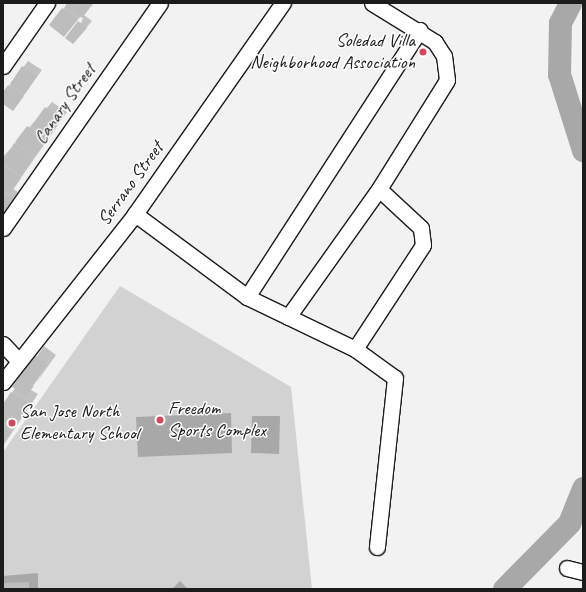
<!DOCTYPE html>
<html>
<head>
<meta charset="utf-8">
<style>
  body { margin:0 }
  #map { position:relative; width:586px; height:592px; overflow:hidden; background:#f2f2f2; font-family:Caveat,sans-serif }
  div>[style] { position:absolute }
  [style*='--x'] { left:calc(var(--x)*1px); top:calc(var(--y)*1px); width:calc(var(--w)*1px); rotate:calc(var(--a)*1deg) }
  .green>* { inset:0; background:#d2d2d2 }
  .water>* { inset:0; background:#a8a8a8 }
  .shadow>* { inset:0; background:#0003 }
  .river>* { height:23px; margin:-11.5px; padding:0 11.5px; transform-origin:11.5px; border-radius:11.5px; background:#a8a8a8 }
  .building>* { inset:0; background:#bdbdbd }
  .roads { filter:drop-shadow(1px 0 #1c1c1c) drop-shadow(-1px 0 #1c1c1c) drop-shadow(0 1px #1c1c1c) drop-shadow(0 -1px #1c1c1c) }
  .street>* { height:15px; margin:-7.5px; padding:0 7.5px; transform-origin:7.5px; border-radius:7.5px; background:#fff }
  .dots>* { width:11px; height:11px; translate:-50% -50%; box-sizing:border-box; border:2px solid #fff; border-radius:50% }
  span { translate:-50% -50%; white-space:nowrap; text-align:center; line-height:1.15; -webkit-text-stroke:3px #fff; paint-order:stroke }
  .poi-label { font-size:19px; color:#1c1c1c }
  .right { translate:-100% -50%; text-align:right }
  .left { translate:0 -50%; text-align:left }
  .street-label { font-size:19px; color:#1c1c1c }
  .frame { position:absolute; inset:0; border:4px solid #1c1c1c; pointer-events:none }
</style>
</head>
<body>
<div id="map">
  <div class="green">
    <div style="clip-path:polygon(120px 286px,291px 387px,312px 589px,3px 589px,3px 452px)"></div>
  </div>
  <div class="water">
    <div style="clip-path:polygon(231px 413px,232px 453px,138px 457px,136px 417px)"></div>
    <div style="clip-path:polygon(252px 416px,280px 416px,279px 454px,251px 453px)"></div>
  </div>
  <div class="shadow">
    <div style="clip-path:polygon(68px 3px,94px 3px,84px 15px,92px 21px,73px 43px,83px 18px,81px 16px,64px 36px,50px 25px)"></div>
    <div style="clip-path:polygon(28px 61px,42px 70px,13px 110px,3px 103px,3px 94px)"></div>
    <div style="clip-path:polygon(52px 102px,67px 112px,13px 189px,18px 192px,3px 214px,3px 157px)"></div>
    <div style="clip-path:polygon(evenodd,44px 346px,56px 355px,31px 390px,38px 394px,3px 446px,3px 406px,44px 346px,50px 360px,34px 386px,32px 386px,50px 360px)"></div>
    <div style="clip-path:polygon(38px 573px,38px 589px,3px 589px,3px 576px)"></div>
    <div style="clip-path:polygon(180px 581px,188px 589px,172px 589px)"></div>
  </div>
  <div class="river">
    <div style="--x:570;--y:3;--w:22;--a:117"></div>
    <div style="--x:560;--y:23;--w:51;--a:91.1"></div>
    <div style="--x:559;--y:74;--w:80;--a:72.5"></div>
    <div style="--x:504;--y:589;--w:93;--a:-45.4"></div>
    <div style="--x:569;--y:523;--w:38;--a:-68"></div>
  </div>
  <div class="building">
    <div style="clip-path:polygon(68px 3px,93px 3px,82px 18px,65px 6px)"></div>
    <div style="clip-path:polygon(62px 8px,78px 19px,64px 37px,49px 25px)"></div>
    <div style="clip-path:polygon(78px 21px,87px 28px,73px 44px,65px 38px)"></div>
    <div style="clip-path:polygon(22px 66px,37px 76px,25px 94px,10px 84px)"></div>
    <div style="clip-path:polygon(8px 85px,24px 96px,13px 111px,3px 104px,3px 92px)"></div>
    <div style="clip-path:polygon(45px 107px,62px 119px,49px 137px,32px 125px)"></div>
    <div style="clip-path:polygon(27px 126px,47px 140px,35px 156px,15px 142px)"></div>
    <div style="clip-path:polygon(14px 143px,34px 157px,22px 176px,3px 163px)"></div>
    <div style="clip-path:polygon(3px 166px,21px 178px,10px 194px,3px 189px)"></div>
    <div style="clip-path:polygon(3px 193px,13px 198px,3px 214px)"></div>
    <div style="clip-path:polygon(34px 355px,48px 364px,26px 396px,12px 387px)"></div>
    <div style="clip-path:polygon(11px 392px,29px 404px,13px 428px,3px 421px,3px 404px)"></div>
    <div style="clip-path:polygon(3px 427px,10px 432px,3px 442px)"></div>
    <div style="clip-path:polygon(29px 582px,29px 589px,3px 589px,3px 583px)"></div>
  </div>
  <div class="roads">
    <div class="street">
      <div style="--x:3;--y:66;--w:77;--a:-55.1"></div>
      <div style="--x:135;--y:214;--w:139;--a:36.5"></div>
      <div style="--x:247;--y:297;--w:120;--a:25.7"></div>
      <div style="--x:355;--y:349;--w:49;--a:35.9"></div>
      <div style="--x:395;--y:378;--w:170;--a:96.1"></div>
      <div style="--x:3;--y:228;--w:274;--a:-55.1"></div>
      <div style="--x:247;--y:297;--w:318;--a:-57.1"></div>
      <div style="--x:288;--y:317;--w:157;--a:-54.6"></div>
      <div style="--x:3;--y:344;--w:23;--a:47"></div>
      <div style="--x:355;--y:349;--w:124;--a:-56.8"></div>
      <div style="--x:423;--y:245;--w:17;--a:-97"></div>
      <div style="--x:421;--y:228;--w:57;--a:-137.1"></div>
      <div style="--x:379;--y:189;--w:128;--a:-58"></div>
      <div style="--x:447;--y:80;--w:24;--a:-97"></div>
      <div style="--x:444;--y:56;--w:17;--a:-123"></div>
      <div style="--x:435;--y:42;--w:74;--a:-148.2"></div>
      <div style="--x:3;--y:382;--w:214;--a:-51.8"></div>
      <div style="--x:135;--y:214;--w:258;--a:-55"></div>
      <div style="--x:567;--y:568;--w:16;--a:14"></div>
    </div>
  </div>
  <div class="dots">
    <div style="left:423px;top:52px;background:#d1495b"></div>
    <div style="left:160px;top:420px;background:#d1495b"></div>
    <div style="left:12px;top:423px;background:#d1495b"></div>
  </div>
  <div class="poi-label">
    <span class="right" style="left:415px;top:52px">Soledad Villa<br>Neighborhood Association</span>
    <span class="left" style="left:168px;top:420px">Freedom<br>Sports Complex</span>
    <span class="left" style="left:20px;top:423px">San Jose North<br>Elementary School</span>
  </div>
  <div class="street-label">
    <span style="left:65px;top:104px;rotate:-55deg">Canary Street</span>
    <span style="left:131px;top:184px;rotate:-54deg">Serrano Street</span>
  </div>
  <div class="frame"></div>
</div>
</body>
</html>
